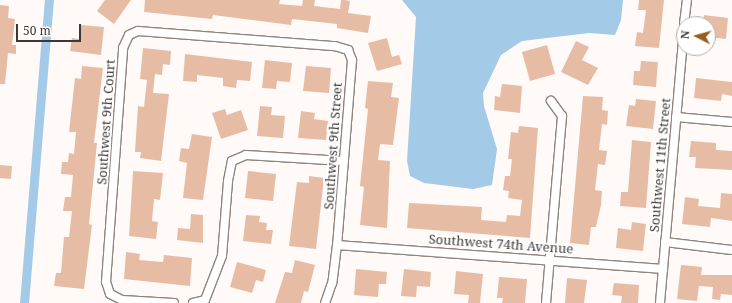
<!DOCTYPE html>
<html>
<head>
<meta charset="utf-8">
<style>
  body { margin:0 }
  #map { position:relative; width:732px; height:303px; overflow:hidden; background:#fff9f7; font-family:"Noto Serif",serif }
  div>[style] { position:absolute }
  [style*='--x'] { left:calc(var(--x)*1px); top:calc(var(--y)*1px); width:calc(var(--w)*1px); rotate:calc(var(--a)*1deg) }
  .water>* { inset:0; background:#a3cbe8 }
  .canal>* { height:9px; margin:-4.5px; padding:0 4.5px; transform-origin:4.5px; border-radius:4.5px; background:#a3cbe8 }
  .building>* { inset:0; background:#e7bca5 }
  .roads { filter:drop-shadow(1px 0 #8f847e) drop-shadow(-1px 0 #8f847e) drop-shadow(0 1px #8f847e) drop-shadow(0 -1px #8f847e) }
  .minor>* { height:8px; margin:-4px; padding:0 4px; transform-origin:4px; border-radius:4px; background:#fff }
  span { translate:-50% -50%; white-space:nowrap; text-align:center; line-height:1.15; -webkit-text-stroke:4px #fff; paint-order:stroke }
  .street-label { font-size:13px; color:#3d3836 }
  .north { position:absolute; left:676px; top:16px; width:40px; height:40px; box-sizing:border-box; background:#fff; border:1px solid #b1afaf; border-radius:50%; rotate:276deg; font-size:11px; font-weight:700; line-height:16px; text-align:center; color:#3d3836 }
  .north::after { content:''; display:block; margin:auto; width:14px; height:18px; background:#995e1f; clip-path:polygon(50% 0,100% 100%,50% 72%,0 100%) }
  .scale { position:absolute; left:16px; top:24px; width:65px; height:18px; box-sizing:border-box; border:2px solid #3d3836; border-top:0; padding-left:5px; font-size:12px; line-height:14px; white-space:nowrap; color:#3d3836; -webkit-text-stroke:3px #fff; paint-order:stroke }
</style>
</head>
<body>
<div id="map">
  <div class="water">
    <div style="clip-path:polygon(402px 0,623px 0,621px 20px,615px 35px,589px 33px,522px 41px,501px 55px,483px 93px,484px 106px,497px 149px,492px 185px,473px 189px,424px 183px,410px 176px,407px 161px,416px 17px)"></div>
  </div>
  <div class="canal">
    <div style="--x:24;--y:303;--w:304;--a:-85.3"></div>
  </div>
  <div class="building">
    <div style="clip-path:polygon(105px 0,131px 0,114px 24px,97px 11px)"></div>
    <div style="clip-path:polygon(145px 0,280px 0,279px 4px,302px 6px,303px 0,315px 0,314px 6px,340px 9px,341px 0,345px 0,350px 1px,348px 13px,371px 16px,368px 33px,337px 28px,337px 24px,292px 19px,291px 25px,213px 15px,212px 19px,144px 12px)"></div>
    <div style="clip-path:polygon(639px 0,664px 0,659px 48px,635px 46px,637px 32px,643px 33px,646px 10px,638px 10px)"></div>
    <div style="clip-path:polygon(0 5px,9px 6px,8px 18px,15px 19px,12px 45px,16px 45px,16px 54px,8px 53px,5px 84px,0 84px)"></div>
    <div style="clip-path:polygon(704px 15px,728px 18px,726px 39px,708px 37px,708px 24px,703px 24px)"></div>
    <div style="clip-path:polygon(81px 25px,104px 27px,101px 55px,70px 51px,72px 38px,79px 39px)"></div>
    <div style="clip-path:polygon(387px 38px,392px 57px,399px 55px,402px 64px,377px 71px,368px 43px)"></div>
    <div style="clip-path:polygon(576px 41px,589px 47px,582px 60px,598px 68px,588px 85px,561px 72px)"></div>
    <div style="clip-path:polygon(547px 45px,555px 74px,530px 81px,522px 52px)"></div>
    <div style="clip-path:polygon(143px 48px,171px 51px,170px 65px,163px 64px,162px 75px,155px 74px,153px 93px,169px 94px,161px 161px,140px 158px,141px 152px,135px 152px,138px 106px,144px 107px,147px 80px,140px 79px)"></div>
    <div style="clip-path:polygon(185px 54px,252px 62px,250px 81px,237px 80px,236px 88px,223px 86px,223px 78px,197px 75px,197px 82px,183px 81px)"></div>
    <div style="clip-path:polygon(265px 60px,292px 63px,290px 82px,277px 81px,276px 89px,262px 88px)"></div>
    <div style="clip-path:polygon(641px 61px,658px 62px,656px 87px,633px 85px,634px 71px,640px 71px)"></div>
    <div style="clip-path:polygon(82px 66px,103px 68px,94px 143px,97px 143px,89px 224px,92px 225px,84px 289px,54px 286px,56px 273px,61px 273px,64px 237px,69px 237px,72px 211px,63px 211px,65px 197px,71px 197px,73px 175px,61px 174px,62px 162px,68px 162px,69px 153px,74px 154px,76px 132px,69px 132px,75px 78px,81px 79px)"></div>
    <div style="clip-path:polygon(306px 66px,331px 68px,329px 93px,303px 91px)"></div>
    <div style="clip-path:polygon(696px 78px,732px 82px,732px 96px,722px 94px,721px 101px,694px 98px)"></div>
    <div style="clip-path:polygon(368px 81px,393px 83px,391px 97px,399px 98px,393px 145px,380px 144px,378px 160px,390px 161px,387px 228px,360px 225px,364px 187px,360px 186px,368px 109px,365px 108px)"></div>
    <div style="clip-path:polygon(502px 84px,522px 86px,520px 113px,494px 110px,495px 96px,500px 97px)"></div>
    <div style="clip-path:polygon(583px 96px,603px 97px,602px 110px,608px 111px,607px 125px,602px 124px,599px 150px,607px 151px,605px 165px,598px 164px,595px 190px,602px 191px,601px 205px,596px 227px,591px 227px,589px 245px,570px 243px)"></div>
    <div style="clip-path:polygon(636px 99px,656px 101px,653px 129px,626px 126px,629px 105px,635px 106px)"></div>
    <div style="clip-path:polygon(260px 106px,272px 107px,271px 115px,285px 116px,283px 138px,257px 136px)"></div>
    <div style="clip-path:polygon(225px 109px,227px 115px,241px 110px,248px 130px,221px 139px,212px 113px)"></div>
    <div style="clip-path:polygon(301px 111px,315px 113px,314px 119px,328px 121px,326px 140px,298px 138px)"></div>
    <div style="clip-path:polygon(519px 126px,538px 128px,530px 238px,407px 228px,409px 203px,482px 207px,481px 220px,506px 222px,507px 215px,520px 216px,522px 200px,508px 198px,509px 191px,503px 190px,505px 176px,510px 176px,512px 159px,508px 159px,511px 132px,518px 133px)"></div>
    <div style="clip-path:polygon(192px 134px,212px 137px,203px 200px,183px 198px,187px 163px,179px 161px,181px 148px,189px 149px)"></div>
    <div style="clip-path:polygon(632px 140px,651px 142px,646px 208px,620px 206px,621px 192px,628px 192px)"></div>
    <div style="clip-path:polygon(691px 141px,716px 143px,716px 150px,732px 151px,732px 170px,695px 168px,696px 157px,689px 157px)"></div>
    <div style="clip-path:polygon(0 165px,12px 166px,11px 179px,0 178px)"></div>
    <div style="clip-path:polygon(133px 171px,163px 173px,160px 200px,154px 199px,152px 221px,158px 222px,156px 239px,129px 236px)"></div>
    <div style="clip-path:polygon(248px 171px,276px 174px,273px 201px,245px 198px)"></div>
    <div style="clip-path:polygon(309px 176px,324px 178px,316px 249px,289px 246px,297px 182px,309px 183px)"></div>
    <div style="clip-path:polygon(721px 193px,732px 194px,732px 221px,711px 218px,710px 227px,682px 224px,685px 197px,699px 199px,698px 206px,720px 208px)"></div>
    <div style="clip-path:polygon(191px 214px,203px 215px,203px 243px,177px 240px,178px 228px,190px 229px)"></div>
    <div style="clip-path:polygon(246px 215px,260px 216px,259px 222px,267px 223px,266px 230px,273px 230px,271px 244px,243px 241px)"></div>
    <div style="clip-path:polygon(632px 222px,646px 224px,643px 251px,616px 248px,618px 228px,631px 230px)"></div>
    <div style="clip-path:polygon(126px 252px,140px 254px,139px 260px,163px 262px,164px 255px,192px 258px,190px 286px,124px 279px)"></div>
    <div style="clip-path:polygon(295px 260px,315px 265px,308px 292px,304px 291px,301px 303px,275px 303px,285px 272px,292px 273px)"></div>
    <div style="clip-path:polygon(237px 262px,266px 270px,263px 282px,256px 280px,252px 293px,230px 287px)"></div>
    <div style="clip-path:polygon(681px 265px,702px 267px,701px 275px,732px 275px,732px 295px,721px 294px,720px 300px,712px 299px,713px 287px,699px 286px,697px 301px,677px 299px)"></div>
    <div style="clip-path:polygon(356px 269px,387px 272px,386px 284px,379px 284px,378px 297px,354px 295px)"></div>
    <div style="clip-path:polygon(404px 269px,431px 272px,430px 287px,417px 286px,416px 297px,401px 296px)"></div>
    <div style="clip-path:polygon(456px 271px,483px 274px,480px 303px,468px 303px,469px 295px,454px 294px)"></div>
    <div style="clip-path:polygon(499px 277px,527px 279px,525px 303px,502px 303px,503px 298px,497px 298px)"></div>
    <div style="clip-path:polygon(567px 278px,587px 280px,584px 303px,565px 303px)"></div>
    <div style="clip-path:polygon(614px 283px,639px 285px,638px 303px,621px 303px,622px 296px,612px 295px)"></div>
  </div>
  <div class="roads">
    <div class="minor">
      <div style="--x:684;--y:24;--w:24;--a:-83"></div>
      <div style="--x:676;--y:117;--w:56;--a:5.1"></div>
      <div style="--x:665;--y:242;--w:67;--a:6.8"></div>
      <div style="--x:337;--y:245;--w:327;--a:4.2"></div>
      <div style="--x:174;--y:303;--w:52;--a:-176.7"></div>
      <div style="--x:122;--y:300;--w:13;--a:-153"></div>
      <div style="--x:110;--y:294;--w:13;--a:-108"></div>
      <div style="--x:106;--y:282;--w:235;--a:-85.8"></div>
      <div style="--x:123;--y:48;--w:14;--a:-65"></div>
      <div style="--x:129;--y:35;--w:10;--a:-24"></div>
      <div style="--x:138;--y:31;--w:198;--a:4.4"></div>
      <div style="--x:335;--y:46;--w:14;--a:17"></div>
      <div style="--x:348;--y:50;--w:11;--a:68"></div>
      <div style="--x:352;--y:60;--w:186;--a:94.6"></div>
      <div style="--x:337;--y:245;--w:38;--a:97"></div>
      <div style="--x:332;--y:283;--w:21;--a:109"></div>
      <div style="--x:193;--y:303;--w:12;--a:-14"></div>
      <div style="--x:205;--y:300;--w:47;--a:-68.9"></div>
      <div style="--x:222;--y:256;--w:75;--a:-85.4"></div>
      <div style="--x:228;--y:181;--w:20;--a:-79"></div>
      <div style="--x:232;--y:161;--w:15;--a:-23"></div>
      <div style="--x:246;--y:155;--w:98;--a:3.5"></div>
      <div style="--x:546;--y:303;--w:188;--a:-85.1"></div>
      <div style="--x:562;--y:116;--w:19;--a:-126"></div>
      <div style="--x:660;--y:303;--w:275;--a:-85"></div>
    </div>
  </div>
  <div class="street-label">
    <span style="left:106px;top:122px;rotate:-86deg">Southwest 9th Court</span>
    <span style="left:333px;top:146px;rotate:-86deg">Southwest 9th Street</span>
    <span style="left:660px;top:165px;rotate:-85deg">Southwest 11th Street</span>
    <span style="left:501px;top:244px;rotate:4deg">Southwest 74th Avenue</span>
  </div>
  <div class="north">N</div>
  <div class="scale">50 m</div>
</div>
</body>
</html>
